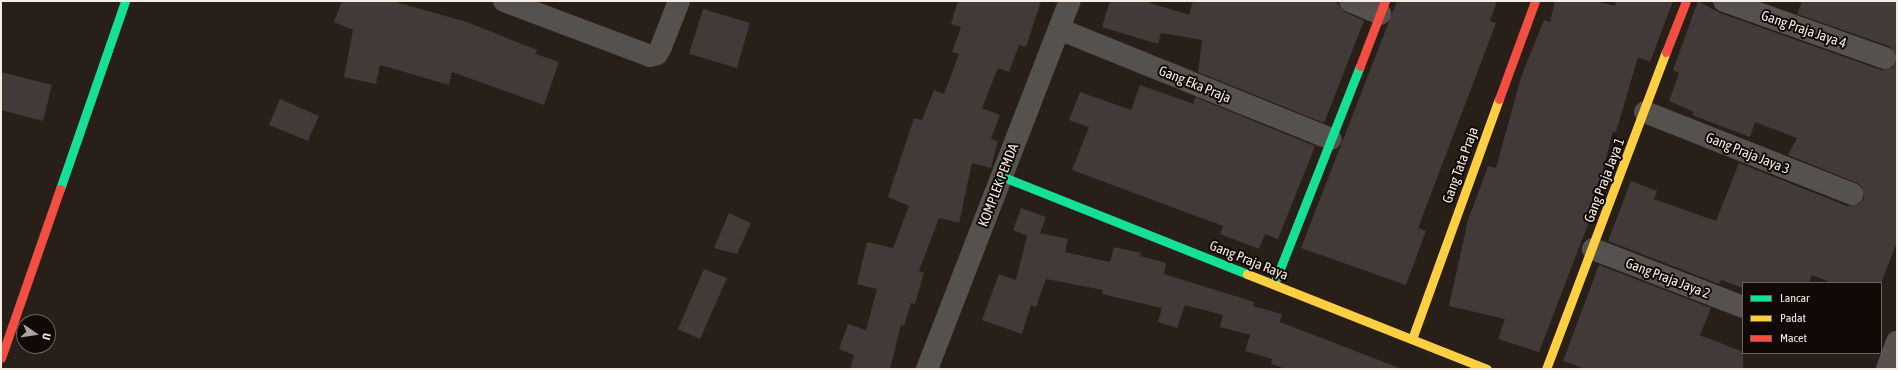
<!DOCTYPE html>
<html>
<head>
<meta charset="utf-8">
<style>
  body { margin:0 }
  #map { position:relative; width:1898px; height:370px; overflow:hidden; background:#271f18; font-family:"Asap Condensed",sans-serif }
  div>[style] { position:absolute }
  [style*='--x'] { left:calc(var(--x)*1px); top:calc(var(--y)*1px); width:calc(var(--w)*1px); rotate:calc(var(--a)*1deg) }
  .building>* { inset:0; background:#413a39 }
  .street>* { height:22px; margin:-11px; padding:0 11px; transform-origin:11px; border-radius:11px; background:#55514e }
  .fast>* { height:9px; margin:-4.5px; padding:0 4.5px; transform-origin:4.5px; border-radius:4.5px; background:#16e098 }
  .slow>* { height:9px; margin:-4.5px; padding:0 4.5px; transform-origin:4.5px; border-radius:4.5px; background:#ffcf43 }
  .jam>* { height:9px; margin:-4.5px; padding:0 4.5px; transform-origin:4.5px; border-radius:4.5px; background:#f24e42 }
  span { translate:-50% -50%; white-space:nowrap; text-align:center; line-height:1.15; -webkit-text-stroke:4px #100905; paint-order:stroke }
  .street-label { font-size:14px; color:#f7ece4 }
  .frame { position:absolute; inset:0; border:2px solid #f7ece4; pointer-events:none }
  .legend { position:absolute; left:1742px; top:282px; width:140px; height:72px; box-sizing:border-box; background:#100905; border:1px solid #6c645e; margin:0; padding:5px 7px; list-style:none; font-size:12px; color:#f7ece4 }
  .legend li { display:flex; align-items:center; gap:8px; height:20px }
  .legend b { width:20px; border:1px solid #6c645e }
  .north { position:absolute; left:16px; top:314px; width:40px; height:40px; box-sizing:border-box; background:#100905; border:1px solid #6c645e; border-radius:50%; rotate:103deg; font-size:11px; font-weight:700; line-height:16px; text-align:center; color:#f7ece4 }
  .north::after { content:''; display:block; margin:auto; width:14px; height:18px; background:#aea49d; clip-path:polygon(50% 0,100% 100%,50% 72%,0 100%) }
</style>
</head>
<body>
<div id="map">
  <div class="building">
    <div style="clip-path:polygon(342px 1px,392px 1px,467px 22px,537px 50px,536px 54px,559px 62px,544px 105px,452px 72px,449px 85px,380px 65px,376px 84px,344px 77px,353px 30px,334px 22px)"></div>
    <div style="clip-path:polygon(958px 1px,1041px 1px,1026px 47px,1019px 45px,1009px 72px,998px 68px,982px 108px,1000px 115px,991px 139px,998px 141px,991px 168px,972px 163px,959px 223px,939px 218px,919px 271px,924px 273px,915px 304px,911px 303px,904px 326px,901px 325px,890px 369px,850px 369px,854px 355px,839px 349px,848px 324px,866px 330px,877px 289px,857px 284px,867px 242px,893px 248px,909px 206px,888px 197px,914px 118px,922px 120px,934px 90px,944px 94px,959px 54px,952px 52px,961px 27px,951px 24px)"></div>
    <div style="clip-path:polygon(1110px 1px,1144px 1px,1189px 15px,1193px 1px,1335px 1px,1345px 12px,1364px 21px,1324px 123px,1198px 72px,1202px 40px,1161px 33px,1158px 44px,1102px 27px)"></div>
    <div style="clip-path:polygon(1397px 1px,1497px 1px,1490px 21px,1496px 23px,1418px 228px,1426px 231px,1406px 285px,1301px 248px)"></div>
    <div style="clip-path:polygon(1555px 1px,1595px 1px,1615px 6px,1616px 1px,1673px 1px,1650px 62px,1638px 57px,1616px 132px,1613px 131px,1603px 170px,1608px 172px,1539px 352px,1498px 339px,1505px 319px,1449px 306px,1468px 220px,1488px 166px,1496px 168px,1521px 77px,1544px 20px,1550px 22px)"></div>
    <div style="clip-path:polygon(1698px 1px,1720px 13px,1881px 70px,1893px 68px,1897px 60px,1897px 242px,1881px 283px,1832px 283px,1812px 275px,1809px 283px,1743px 283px,1743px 288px,1721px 280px,1719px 284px,1608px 241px,1631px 181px,1657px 191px,1654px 199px,1716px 221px,1739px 163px,1847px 206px,1859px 204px,1864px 198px,1862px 187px,1857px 183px,1788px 155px,1797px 138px,1755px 122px,1750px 137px,1692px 115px,1694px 112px,1669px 101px,1679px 73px,1673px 70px)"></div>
    <div style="clip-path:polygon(1802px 1px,1897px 1px,1897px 55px,1889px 46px,1797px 14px)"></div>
    <div style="clip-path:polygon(703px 9px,750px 23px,737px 68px,689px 54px)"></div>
    <div style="clip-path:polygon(1px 72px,52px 85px,43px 121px,1px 110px)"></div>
    <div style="clip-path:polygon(1140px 85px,1194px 104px,1195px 97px,1315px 146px,1278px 239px,1265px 234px,1259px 249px,1220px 234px,1223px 226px,1072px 170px,1089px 127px,1069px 120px,1080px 92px,1131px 110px)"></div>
    <div style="clip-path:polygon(280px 99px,319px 116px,308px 141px,269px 125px)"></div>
    <div style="clip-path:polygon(1021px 208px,1046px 217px,1040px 233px,1068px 239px,1065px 252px,1110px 262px,1114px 247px,1141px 253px,1140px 256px,1166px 263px,1164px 274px,1254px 302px,1253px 306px,1282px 314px,1280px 322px,1402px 369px,1286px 369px,1271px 364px,1272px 359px,1245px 351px,1250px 335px,1220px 327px,1223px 315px,1185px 305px,1177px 328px,1158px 322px,1162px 308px,1102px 294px,1103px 290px,1046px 279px,1036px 307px,1031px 305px,1022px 334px,982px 320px,999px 274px,1016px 280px,1027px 236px,1013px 230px)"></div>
    <div style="clip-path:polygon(729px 213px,751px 223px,737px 254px,714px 248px)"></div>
    <div style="clip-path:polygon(1599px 265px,1711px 308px,1700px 335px,1743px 352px,1743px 369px,1585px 369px,1563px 361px)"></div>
    <div style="clip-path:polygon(704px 269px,727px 278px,700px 339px,678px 329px)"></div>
  </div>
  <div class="street">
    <div style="--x:504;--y:1;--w:156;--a:20.6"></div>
    <div style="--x:650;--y:56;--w:7;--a:-16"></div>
    <div style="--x:657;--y:54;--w:8;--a:-60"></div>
    <div style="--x:661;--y:47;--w:49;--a:-68.6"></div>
    <div style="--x:1350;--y:1;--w:33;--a:23"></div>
    <div style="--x:1724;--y:1;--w:171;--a:19.5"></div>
    <div style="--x:1059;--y:29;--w:293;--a:22"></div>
    <div style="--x:1645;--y:112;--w:223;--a:21.6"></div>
    <div style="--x:1593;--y:249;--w:161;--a:21.1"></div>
    <div style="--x:927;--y:369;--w:395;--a:-68.8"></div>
    <div style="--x:1887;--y:369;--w:29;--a:-70"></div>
  </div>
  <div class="fast">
    <div style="--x:1001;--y:176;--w:265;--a:21.7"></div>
    <div style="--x:60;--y:189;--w:199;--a:-70.9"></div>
    <div style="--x:1274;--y:284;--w:234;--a:-68.5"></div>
  </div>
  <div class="slow">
    <div style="--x:1247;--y:274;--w:258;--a:21.6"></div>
    <div style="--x:1412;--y:339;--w:255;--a:-70.1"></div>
    <div style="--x:1546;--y:369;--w:339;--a:-69.3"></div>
  </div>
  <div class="jam">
    <div style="--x:1666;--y:52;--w:55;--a:-68.6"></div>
    <div style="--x:1360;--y:66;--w:70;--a:-69"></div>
    <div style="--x:1499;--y:99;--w:104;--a:-69.8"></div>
    <div style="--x:1;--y:358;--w:179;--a:-70.8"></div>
  </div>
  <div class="street-label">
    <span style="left:1804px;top:29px;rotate:19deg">Gang Praja Jaya 4</span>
    <span style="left:1195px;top:84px;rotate:22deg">Gang Eka Praja</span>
    <span style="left:1748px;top:153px;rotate:22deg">Gang Praja Jaya 3</span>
    <span style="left:1460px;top:165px;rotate:-70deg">Gang Tata Praja</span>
    <span style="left:1604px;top:180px;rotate:-69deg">Gang Praja Jaya 1</span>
    <span style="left:998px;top:185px;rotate:-69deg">KOMPLEK PEMDA</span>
    <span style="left:1249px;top:260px;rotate:22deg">Gang Praja Raya</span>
    <span style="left:1668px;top:278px;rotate:21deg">Gang Praja Jaya 2</span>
  </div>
  <div class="frame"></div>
  <ul class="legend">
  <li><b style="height:5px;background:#16e098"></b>Lancar</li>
  <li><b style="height:5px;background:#ffcf43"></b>Padat</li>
  <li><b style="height:5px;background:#f24e42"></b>Macet</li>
  </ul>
  <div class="north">U</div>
</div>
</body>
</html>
